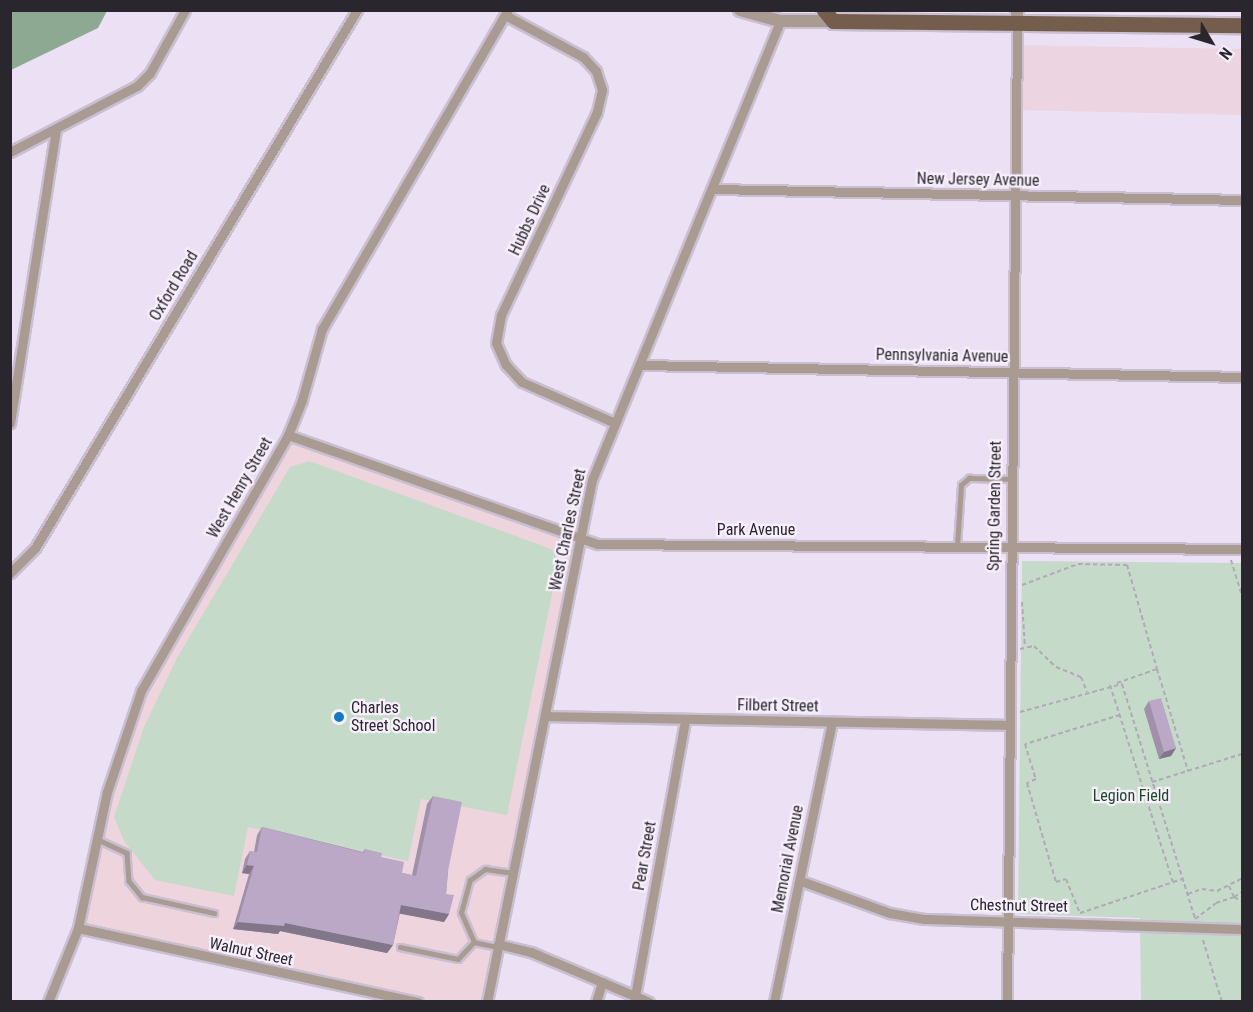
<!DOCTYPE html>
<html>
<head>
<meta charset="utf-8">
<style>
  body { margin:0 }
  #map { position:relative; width:1253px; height:1012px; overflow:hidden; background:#ece0f5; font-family:"Roboto Condensed",sans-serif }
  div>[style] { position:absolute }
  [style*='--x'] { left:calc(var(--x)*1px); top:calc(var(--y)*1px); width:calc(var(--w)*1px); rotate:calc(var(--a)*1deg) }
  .industrial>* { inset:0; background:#ecd4e0 }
  .education>* { inset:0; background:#eed4dc }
  .green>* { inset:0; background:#c5dac8 }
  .forest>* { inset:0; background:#8ea991 }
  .path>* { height:2px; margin-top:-1px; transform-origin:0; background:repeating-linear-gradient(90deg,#b1a8b8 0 4.5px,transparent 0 7.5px) }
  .roads { filter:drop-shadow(2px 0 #c9bfd1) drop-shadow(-2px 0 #c9bfd1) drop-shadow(0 2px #c9bfd1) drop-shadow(0 -2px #c9bfd1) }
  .service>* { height:4.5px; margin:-2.25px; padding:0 2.25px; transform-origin:2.25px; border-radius:2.25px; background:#a99b92 }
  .minor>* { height:9px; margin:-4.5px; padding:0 4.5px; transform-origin:4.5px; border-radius:4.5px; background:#a99b92 }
  .tertiary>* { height:12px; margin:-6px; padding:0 6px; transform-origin:6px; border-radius:6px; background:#a99b92 }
  .primary>* { height:15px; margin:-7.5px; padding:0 7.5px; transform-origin:7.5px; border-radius:7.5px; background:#755d4e }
  .wall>* { inset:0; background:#a090aa }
  .shaded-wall>* { inset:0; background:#82768b }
  .building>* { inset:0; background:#baa8c6 }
  .dots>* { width:16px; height:16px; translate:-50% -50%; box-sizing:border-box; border:3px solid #f7f0fc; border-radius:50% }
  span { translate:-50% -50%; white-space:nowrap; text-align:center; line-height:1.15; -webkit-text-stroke:4.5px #f7f0fc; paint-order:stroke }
  .street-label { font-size:16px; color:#2a262d }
  .poi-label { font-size:16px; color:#2a262d }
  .left { translate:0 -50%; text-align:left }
  .park-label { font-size:16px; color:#1d4826 }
  .frame { position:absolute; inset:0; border:12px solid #2a262d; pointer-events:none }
  .north { position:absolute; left:1181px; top:12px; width:60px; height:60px; -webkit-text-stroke:4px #f7f0fc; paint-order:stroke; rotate:128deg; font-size:16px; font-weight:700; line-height:24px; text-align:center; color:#2a262d }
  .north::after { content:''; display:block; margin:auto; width:21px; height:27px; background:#2a262d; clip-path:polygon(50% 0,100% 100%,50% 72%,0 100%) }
</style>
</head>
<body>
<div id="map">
  <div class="industrial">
    <div style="clip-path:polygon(1015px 45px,1242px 49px,1242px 115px,1015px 110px)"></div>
  </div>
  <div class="education">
    <div style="clip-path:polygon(288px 435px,579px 539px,487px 1001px,418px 1001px,78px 928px,130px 718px)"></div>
  </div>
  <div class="green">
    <div style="clip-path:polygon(309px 461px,551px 549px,559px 560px,507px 815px,421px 799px,408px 861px,248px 827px,234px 896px,155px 880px,124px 841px,114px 817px,144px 727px,177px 658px,290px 467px)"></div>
    <div style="clip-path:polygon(1022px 561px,1242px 563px,1242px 1001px,1141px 1001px,1140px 918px,1018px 914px)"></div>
  </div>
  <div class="forest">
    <div style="clip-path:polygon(11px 10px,107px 10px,107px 11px,98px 28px,11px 70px)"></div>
  </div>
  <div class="path">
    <div style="--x:1231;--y:560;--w:39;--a:73"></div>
    <div style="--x:1022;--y:585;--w:60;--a:-20.6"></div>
    <div style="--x:1078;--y:564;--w:49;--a:1.2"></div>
    <div style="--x:1127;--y:565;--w:108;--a:73.9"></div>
    <div style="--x:1022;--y:602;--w:45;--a:86.2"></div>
    <div style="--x:1020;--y:649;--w:14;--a:-12"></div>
    <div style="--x:1034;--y:646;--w:30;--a:44"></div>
    <div style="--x:1056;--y:667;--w:27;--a:22"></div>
    <div style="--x:1081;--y:677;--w:16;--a:68"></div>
    <div style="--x:1117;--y:683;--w:42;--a:-19.3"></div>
    <div style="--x:1157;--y:669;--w:107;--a:73.1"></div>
    <div style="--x:1110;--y:685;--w:207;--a:72.3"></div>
    <div style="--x:1173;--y:882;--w:10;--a:-17"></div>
    <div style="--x:1020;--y:712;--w:106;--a:-15.4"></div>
    <div style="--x:1122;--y:684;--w:246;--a:72.7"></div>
    <div style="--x:1195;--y:919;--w:26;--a:-37"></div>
    <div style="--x:1216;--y:903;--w:19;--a:-18"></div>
    <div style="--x:1234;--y:897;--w:9;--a:27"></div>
    <div style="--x:1120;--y:715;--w:99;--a:163"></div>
    <div style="--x:1025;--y:744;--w:37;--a:73"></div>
    <div style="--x:1036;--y:779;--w:10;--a:156"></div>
    <div style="--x:1027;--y:783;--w:103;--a:73.7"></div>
    <div style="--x:1056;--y:882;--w:10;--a:-17"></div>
    <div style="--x:1066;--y:879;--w:37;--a:68"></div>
    <div style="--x:1080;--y:913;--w:99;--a:-18.3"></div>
    <div style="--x:1152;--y:782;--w:94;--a:-17.3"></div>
    <div style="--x:1229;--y:886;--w:12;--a:66"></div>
    <div style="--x:1234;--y:897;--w:9;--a:-32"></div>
    <div style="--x:1188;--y:894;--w:15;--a:-20"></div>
    <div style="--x:1202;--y:889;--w:15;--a:8"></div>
    <div style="--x:1217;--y:891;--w:28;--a:-27"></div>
    <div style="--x:1203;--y:940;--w:65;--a:73"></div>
  </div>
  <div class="roads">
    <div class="service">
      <div style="--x:957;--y:546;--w:61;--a:-86.2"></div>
      <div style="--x:961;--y:485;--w:11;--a:-41"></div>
      <div style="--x:969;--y:478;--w:42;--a:1.4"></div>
      <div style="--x:97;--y:839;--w:33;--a:25"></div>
      <div style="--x:127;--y:853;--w:28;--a:86"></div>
      <div style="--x:129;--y:881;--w:21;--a:51"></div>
      <div style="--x:142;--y:897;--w:74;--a:12.5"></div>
      <div style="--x:474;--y:942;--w:32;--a:-114"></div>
      <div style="--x:461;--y:913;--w:34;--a:-75"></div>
      <div style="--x:470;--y:880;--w:19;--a:-36"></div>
      <div style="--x:485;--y:869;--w:28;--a:8"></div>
      <div style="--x:400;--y:947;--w:59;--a:11.7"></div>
      <div style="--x:458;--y:959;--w:23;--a:-47"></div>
      <div style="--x:474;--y:942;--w:24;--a:12"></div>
    </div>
    <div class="minor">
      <div style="--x:505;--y:15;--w:89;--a:28.3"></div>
      <div style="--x:583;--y:57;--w:19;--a:47"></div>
      <div style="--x:596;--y:71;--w:20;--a:72"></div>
      <div style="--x:602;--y:90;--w:23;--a:103"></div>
      <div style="--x:597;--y:112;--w:225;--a:115.3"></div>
      <div style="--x:501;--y:315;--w:28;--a:100"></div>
      <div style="--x:496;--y:343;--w:24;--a:66"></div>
      <div style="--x:506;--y:365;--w:23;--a:47"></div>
      <div style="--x:522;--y:382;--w:102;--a:23.8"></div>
      <div style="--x:10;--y:152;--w:143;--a:-27.5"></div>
      <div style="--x:137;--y:86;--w:18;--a:-45"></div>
      <div style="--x:150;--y:73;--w:72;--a:-60.9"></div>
      <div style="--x:714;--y:189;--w:528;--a:1.19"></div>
      <div style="--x:641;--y:365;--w:601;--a:1.14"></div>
      <div style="--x:10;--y:423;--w:298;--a:-81.1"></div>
      <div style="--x:288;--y:435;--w:328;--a:19.4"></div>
      <div style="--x:597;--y:544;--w:645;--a:0.44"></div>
      <div style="--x:10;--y:573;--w:35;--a:-45"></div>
      <div style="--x:35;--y:548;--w:627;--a:-59.1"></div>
      <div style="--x:547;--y:716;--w:462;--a:1.1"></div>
      <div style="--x:801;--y:881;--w:95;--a:19.8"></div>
      <div style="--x:890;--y:913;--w:35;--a:10"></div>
      <div style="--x:924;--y:919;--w:318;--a:1.8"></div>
      <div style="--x:78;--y:928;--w:348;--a:12.3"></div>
      <div style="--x:498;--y:944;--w:34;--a:14"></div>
      <div style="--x:531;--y:952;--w:128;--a:23"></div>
      <div style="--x:635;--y:996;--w:280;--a:-79.7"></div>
      <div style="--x:48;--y:1002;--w:80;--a:-67.9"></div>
      <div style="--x:78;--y:928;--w:139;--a:-78"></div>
      <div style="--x:107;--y:792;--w:107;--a:-71.4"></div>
      <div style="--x:141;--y:691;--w:295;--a:-60.1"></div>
      <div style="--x:288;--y:435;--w:38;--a:-68"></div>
      <div style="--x:302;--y:400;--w:74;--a:-74.3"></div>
      <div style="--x:322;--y:329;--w:369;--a:-59.8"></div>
      <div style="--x:487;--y:1002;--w:532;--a:-78.63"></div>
      <div style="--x:592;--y:480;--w:496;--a:-67.7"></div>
      <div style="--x:596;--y:1002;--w:21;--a:-73"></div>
      <div style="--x:774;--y:1002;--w:286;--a:-78.3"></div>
      <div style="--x:1007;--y:1002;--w:979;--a:-89.41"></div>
    </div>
    <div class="tertiary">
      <div style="--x:740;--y:10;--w:41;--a:15.4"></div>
      <div style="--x:780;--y:21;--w:53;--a:0"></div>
      <div style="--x:1017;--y:23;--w:13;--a:-90"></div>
    </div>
    <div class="primary">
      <div style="--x:824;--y:10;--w:14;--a:51"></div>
      <div style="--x:833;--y:21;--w:409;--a:0.6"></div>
    </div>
  </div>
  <div class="wall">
    <div style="clip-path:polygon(1149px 701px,1176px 748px,1171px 756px,1159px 759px,1144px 709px)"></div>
    <div style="clip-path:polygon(433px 796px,448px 871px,446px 894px,449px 914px,444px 922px,400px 913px,393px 945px,387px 953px,280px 931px,278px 934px,233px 929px,249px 874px,242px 873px,245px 859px,250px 851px,254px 852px,257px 835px,262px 827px,363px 852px,365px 849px,381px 857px,402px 873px,412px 875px,427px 804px)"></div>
  </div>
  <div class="shaded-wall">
    <div style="clip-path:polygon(1176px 748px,1171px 756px,1159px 759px,1164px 752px)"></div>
    <div style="clip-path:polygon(247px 865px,254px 866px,249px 874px,242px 873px)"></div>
    <div style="clip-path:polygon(401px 905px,449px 914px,444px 922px,396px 913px)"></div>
    <div style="clip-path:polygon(238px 922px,285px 923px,393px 945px,387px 953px,280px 931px,278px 934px,233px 929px)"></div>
  </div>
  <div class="building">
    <div style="clip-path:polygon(1161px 698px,1176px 748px,1164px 752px,1149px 701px)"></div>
    <div style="clip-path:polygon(433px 796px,462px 802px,448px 871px,446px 894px,454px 895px,449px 914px,401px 905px,393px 945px,285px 923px,284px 926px,238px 922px,254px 866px,247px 865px,250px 851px,257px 852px,262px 827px,364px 853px,365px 849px,382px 853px,381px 857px,404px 862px,402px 873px,416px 876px)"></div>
  </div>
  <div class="dots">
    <div style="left:339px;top:717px;background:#1578c4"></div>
  </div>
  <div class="street-label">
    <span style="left:978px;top:180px;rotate:1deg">New Jersey Avenue</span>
    <span style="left:530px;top:220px;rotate:-65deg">Hubbs Drive</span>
    <span style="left:174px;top:286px;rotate:-59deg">Oxford Road</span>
    <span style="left:942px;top:356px;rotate:1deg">Pennsylvania Avenue</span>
    <span style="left:240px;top:488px;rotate:-60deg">West Henry Street</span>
    <span style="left:995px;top:506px;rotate:-89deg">Spring Garden Street</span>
    <span style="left:568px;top:530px;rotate:-78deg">West Charles Street</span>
    <span style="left:756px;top:530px">Park Avenue</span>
    <span style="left:778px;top:706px;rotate:1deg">Filbert Street</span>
    <span style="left:645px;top:856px;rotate:-80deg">Pear Street</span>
    <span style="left:788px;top:859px;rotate:-79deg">Memorial Avenue</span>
    <span style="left:1019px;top:906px;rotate:1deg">Chestnut Street</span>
    <span style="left:251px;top:952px;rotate:12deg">Walnut Street</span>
  </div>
  <div class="poi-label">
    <span class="left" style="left:351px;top:717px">Charles<br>Street School</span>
  </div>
  <div class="park-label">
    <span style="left:1131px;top:796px">Legion Field</span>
  </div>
  <div class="frame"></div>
  <div class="north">N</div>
</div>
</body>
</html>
